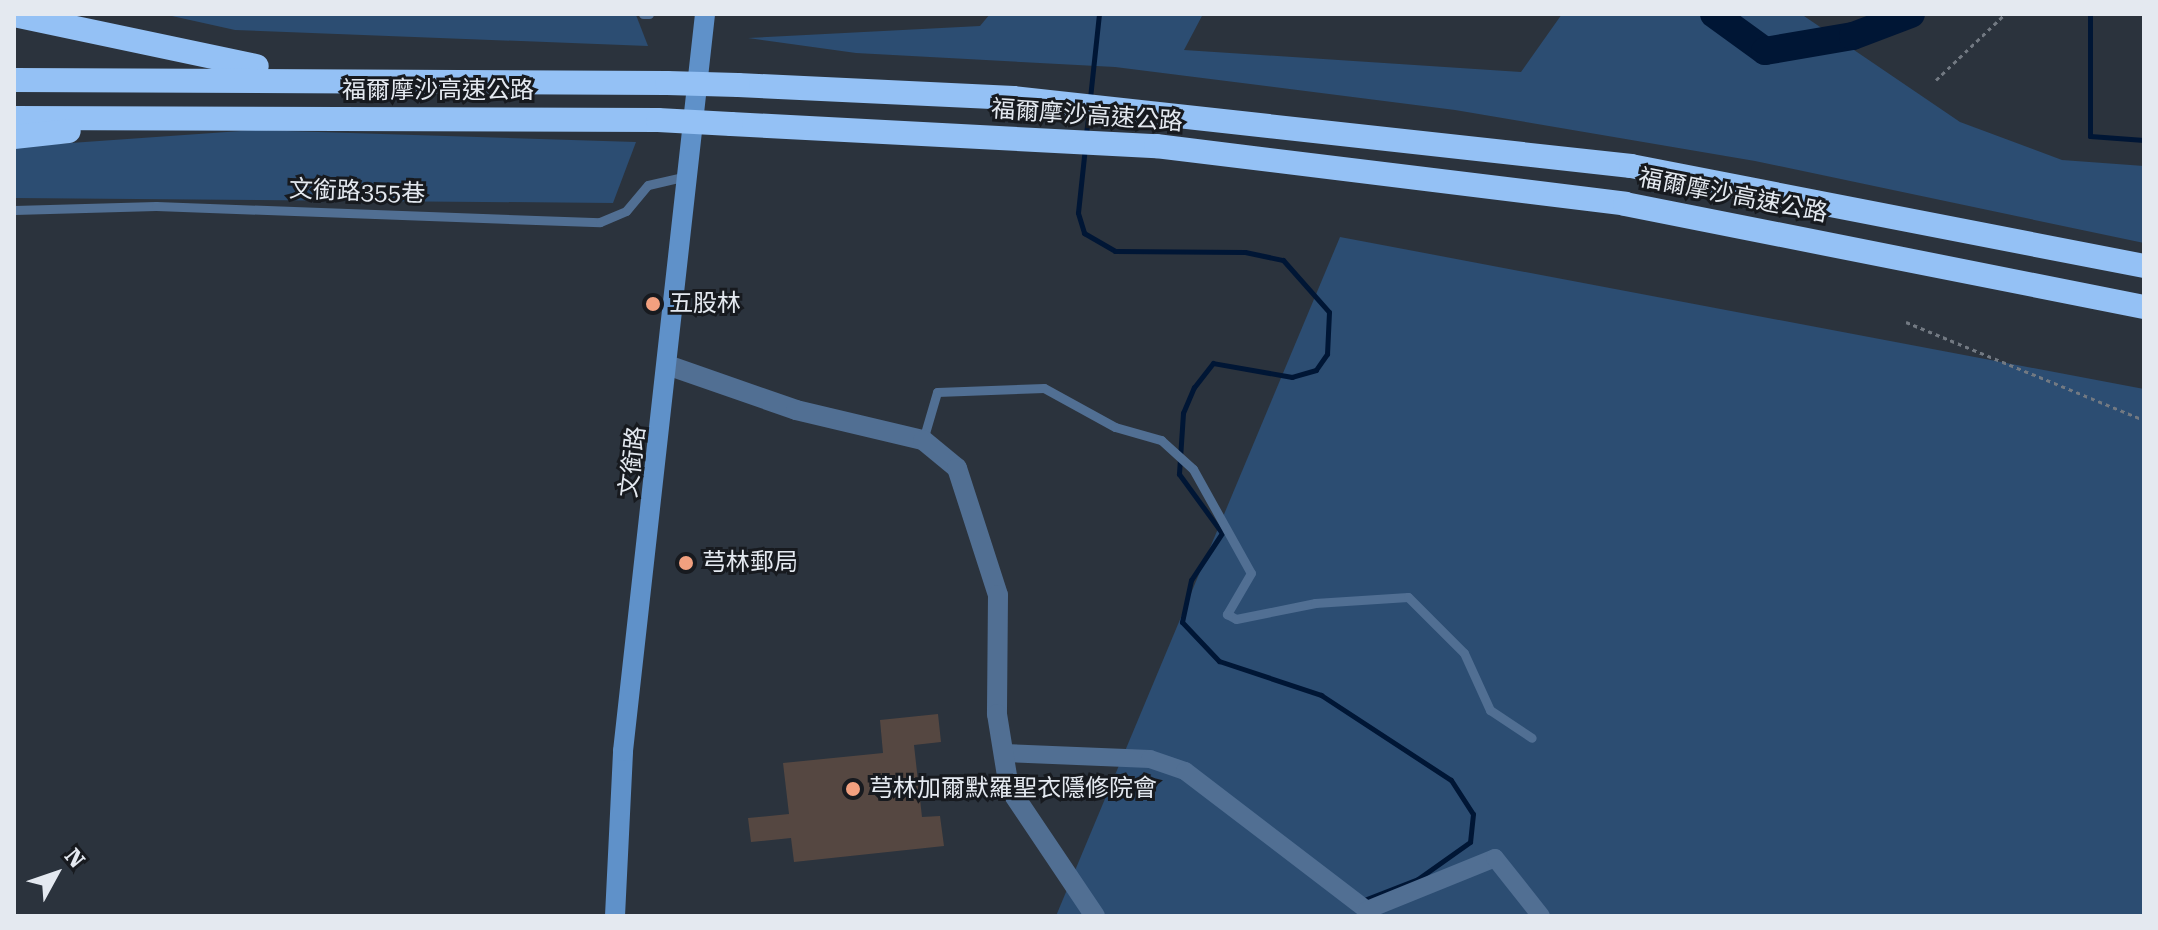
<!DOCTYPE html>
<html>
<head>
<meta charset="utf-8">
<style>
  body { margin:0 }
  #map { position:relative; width:2158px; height:930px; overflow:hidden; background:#2b333d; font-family:"Roboto Serif","Noto Sans TC",serif }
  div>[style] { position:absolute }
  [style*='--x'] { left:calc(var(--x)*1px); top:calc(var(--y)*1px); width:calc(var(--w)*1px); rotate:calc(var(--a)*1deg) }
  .green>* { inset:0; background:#2c4d72 }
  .stream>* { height:5px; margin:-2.5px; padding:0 2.5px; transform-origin:2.5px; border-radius:2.5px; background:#001635 }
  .river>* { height:28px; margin:-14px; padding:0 14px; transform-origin:14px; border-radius:14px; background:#001635 }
  .building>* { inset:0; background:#554741 }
  .path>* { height:3px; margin-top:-1.5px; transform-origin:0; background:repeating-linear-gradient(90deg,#727982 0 4px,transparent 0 8px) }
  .service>* { height:9px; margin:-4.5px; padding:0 4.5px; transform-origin:4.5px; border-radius:4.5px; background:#516f93 }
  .minor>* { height:18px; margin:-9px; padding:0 9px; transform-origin:9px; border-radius:9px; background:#516f93 }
  .tertiary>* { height:20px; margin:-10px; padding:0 10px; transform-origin:10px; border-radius:10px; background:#516f93 }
  .secondary>* { height:20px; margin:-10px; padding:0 10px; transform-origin:10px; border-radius:10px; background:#5f91c9 }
  .motorway>* { height:24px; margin:-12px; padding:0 12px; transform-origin:12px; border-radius:12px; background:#94c1f5 }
  .motorway-bridge>* { height:24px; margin:-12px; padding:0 12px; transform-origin:12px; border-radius:12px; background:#94c1f5 }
  .dots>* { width:22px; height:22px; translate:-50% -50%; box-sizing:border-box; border:4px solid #171a1f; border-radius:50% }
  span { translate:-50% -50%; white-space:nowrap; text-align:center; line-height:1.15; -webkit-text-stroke:6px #171a1f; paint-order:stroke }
  .street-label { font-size:24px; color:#e4e9f0 }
  .poi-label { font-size:24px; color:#e4e9f0 }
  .left { translate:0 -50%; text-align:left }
  .frame { position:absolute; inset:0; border:16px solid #e4e9f0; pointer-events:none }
  .north { position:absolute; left:16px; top:834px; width:80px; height:80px; -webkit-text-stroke:6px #171a1f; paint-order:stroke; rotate:50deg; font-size:22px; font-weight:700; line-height:32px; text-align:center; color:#e4e9f0 }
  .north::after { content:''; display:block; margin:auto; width:28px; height:36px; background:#e4e9f0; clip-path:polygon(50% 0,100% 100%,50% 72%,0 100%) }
</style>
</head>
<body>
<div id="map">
  <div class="green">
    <div style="clip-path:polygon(163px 14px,615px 14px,636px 15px,648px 46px,235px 30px)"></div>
    <div style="clip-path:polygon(990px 14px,1203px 14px,1184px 50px,1521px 72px,1562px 14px,1801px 14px,1960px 122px,2062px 160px,2144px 166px,2144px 243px,1755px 161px,1455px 110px,1115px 67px,856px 53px,748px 38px,980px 26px)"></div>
    <div style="clip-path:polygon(255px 130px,636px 142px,613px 203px,14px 198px,14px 147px)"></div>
    <div style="clip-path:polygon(1340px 237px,2144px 389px,2144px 916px,1056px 916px)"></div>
  </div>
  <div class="stream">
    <div style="--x:2090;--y:14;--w:122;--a:90"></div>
    <div style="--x:2090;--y:136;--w:54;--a:4.2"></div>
    <div style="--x:1090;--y:98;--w:84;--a:-83.9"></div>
    <div style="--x:1086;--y:133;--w:21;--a:-82"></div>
    <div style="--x:1085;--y:147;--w:66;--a:96.1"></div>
    <div style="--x:1078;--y:213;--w:21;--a:73"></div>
    <div style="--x:1084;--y:233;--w:36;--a:30"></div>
    <div style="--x:1115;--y:251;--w:130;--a:0.4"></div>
    <div style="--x:1245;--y:252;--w:39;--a:12"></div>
    <div style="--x:1283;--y:260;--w:69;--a:48.5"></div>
    <div style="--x:1329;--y:312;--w:42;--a:92.7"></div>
    <div style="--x:1327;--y:354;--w:19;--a:125"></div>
    <div style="--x:1316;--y:370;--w:25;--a:164"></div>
    <div style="--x:1292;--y:377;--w:80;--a:-170"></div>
    <div style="--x:1213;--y:363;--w:31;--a:128"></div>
    <div style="--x:1194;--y:387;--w:28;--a:113"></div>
    <div style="--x:1183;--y:413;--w:61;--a:93.8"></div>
    <div style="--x:1179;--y:474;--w:73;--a:53.9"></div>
    <div style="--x:1222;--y:533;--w:56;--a:123.4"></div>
    <div style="--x:1191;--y:580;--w:43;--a:102.1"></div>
    <div style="--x:1182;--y:622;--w:54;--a:46.5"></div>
    <div style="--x:1219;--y:661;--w:108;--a:18.4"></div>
    <div style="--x:1321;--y:695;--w:155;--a:33.2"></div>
    <div style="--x:1451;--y:780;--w:40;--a:57.1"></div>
    <div style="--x:1473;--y:814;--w:28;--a:96"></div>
    <div style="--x:1470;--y:842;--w:64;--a:144.6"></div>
    <div style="--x:1418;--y:879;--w:60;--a:158.6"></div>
  </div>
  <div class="river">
    <div style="--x:1714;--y:14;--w:63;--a:36"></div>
    <div style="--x:1765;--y:51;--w:89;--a:-9.7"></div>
    <div style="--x:1853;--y:36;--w:62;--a:-20.8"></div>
  </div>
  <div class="building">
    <div style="clip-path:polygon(938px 714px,941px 742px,914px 745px,922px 817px,940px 816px,944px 846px,794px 862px,791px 838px,751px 842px,748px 818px,789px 814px,783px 763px,883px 753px,880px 720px)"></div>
  </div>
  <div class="path">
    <div style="--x:1936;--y:80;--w:95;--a:-43.7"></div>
    <div style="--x:1906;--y:322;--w:257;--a:22.4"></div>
  </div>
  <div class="service">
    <div style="--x:643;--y:14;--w:6;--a:0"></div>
    <div style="--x:14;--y:210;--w:142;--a:-1.6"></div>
    <div style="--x:156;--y:206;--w:444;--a:2.1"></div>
    <div style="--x:600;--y:222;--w:28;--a:-23"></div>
    <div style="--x:626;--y:211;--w:34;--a:-50"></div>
    <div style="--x:648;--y:185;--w:35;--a:-13"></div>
    <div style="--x:923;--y:440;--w:50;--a:-73.7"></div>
    <div style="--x:937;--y:392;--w:107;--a:-2.1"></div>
    <div style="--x:1044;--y:388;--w:81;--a:28.8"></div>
    <div style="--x:1115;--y:427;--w:48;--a:15.8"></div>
    <div style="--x:1161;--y:440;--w:43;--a:42.2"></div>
    <div style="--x:1193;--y:469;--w:119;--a:60.9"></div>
    <div style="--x:1251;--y:573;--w:48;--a:120.3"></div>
    <div style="--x:1227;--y:614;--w:10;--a:29"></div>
    <div style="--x:1236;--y:619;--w:81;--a:-11.4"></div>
    <div style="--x:1315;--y:603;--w:93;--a:-3.7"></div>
    <div style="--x:1408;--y:597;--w:79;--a:45"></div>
    <div style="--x:1464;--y:653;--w:63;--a:65.5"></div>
    <div style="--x:1490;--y:710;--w:50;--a:33.7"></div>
  </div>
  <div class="minor">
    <div style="--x:1003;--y:753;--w:147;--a:2.3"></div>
    <div style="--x:1150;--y:759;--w:37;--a:19"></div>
    <div style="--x:1185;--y:771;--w:229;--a:37.4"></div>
    <div style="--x:1367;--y:910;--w:138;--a:-22.1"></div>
    <div style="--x:1495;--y:858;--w:74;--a:51.6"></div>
  </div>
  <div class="tertiary">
    <div style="--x:670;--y:366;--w:133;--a:19.2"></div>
    <div style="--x:796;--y:410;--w:130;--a:13.3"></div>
    <div style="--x:923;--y:440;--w:44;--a:39.5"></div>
    <div style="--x:957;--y:468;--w:133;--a:72.1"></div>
    <div style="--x:998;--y:595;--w:119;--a:90.5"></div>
    <div style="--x:997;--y:714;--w:75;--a:80.8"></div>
    <div style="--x:1009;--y:788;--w:154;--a:56.1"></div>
  </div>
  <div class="secondary">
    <div style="--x:615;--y:916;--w:165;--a:-87.2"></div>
    <div style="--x:623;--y:751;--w:742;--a:-83.65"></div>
  </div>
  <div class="motorway">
    <div style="--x:14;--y:15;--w:248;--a:11.9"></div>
    <div style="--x:14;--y:80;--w:653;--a:0.26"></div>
    <div style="--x:738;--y:85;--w:276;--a:2.7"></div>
    <div style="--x:1014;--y:98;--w:621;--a:6.29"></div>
    <div style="--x:1631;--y:166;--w:523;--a:11.03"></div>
    <div style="--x:14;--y:118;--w:644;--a:0.18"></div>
    <div style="--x:731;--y:124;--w:426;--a:3"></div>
    <div style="--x:1156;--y:146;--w:473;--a:7"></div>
    <div style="--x:1625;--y:204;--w:529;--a:11.22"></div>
    <div style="--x:14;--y:137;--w:55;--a:-6.2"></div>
  </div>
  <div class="motorway-bridge">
    <div style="--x:667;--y:83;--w:71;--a:1.6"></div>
    <div style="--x:658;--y:120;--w:73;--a:3.1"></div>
  </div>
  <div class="dots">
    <div style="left:653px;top:304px;background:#f2a07f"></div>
    <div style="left:686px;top:563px;background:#f2a07f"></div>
    <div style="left:853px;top:789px;background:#f2a07f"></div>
  </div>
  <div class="street-label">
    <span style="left:438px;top:91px">福爾摩沙高速公路</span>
    <span style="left:1087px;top:116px;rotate:4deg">福爾摩沙高速公路</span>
    <span style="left:357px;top:192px;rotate:2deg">文銜路355巷</span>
    <span style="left:1733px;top:196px;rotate:11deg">福爾摩沙高速公路</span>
    <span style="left:633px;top:462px;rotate:-83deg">文銜路</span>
  </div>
  <div class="poi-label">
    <span class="left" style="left:669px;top:304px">五股林</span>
    <span class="left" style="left:702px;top:563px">芎林郵局</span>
    <span class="left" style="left:869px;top:789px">芎林加爾默羅聖衣隱修院會</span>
  </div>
  <div class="frame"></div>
  <div class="north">N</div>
</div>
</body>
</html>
